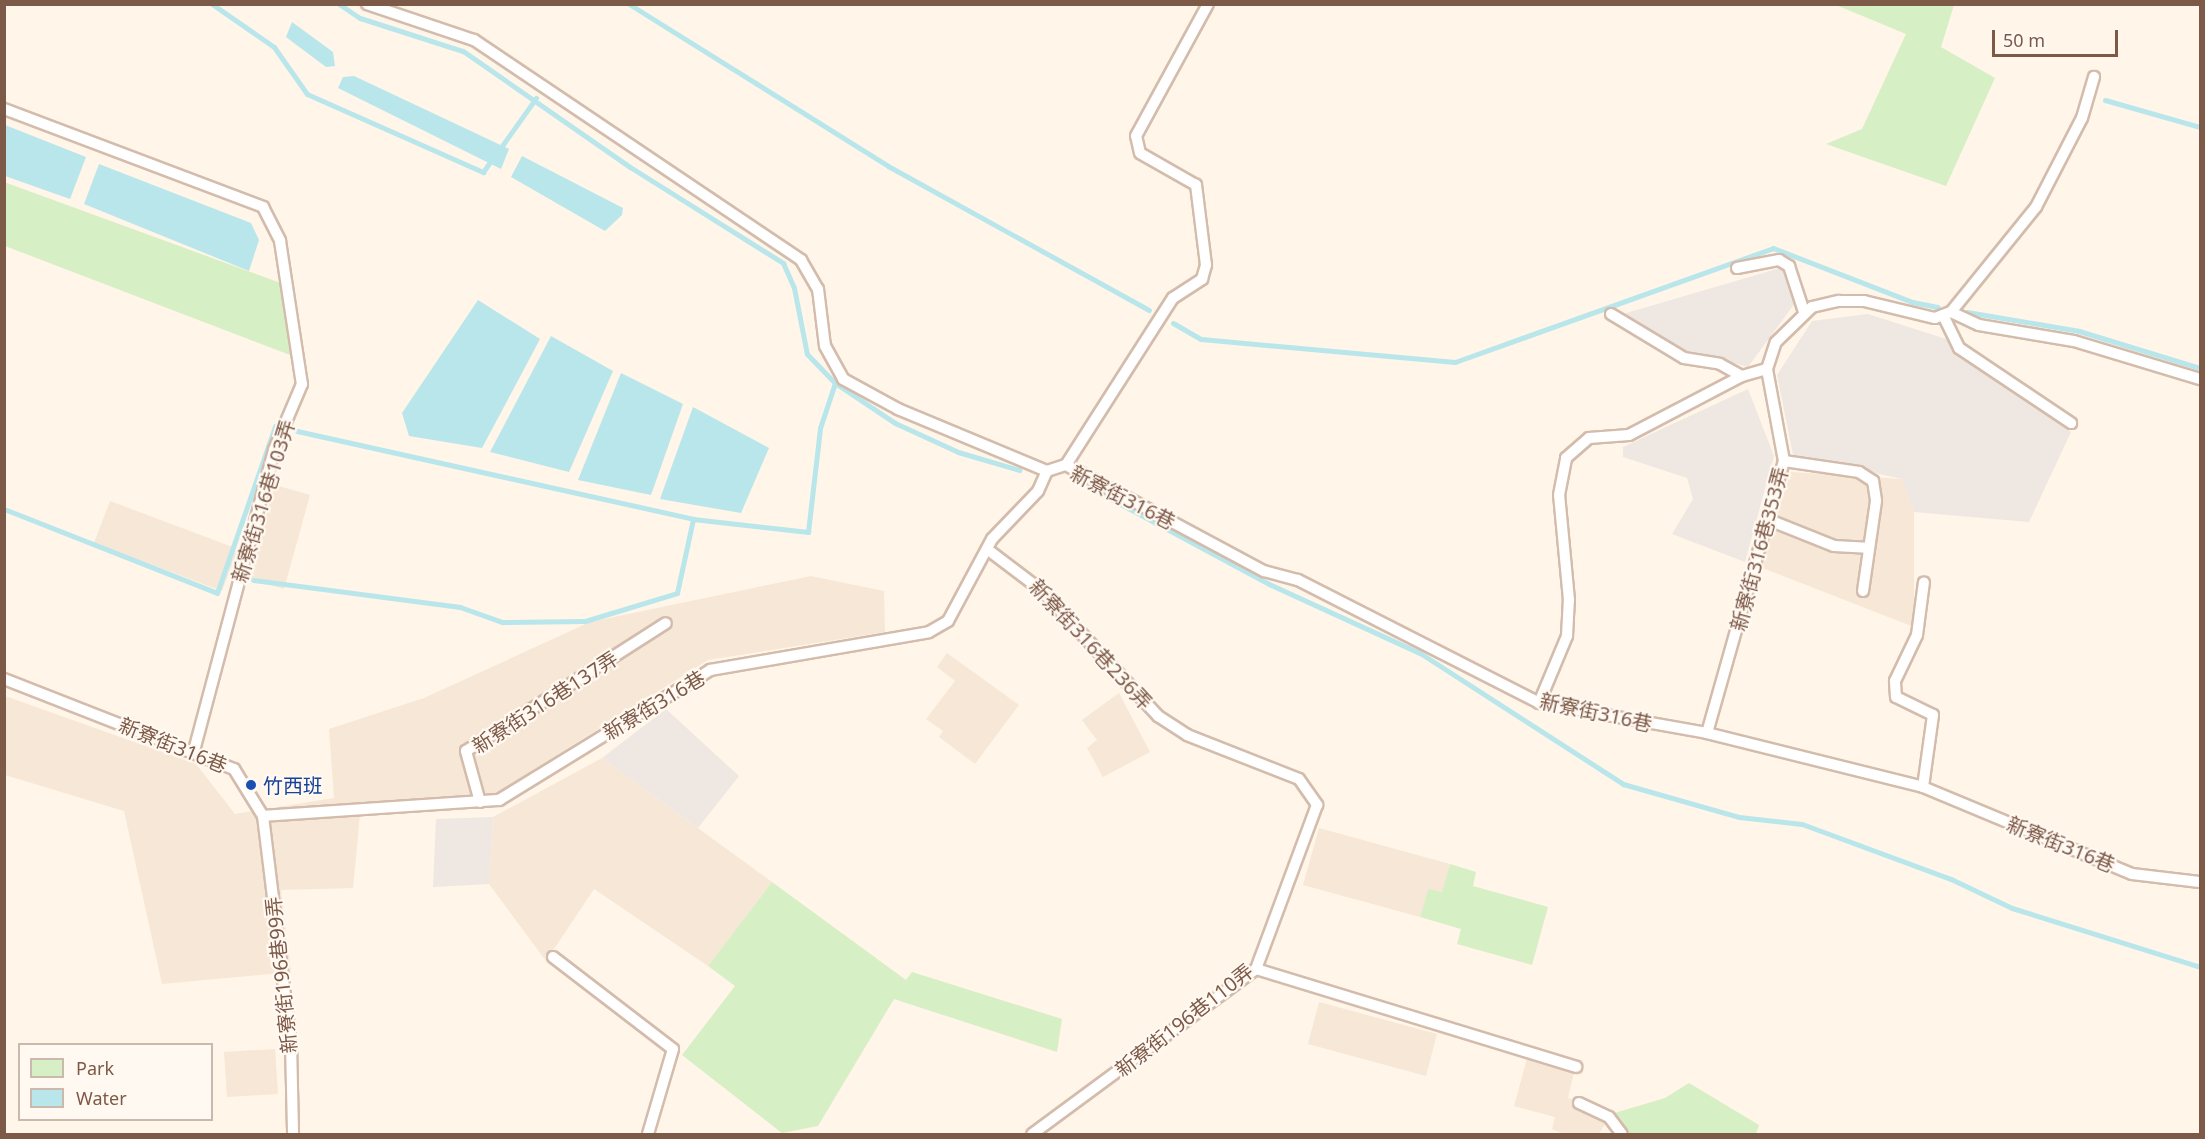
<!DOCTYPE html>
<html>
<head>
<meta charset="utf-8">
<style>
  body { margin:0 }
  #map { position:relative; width:2205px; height:1139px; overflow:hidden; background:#fff5e8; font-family:"Noto Sans","Noto Sans TC",sans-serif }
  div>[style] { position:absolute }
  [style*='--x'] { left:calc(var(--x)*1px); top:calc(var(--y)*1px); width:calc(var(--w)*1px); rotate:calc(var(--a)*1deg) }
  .residential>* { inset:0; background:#f7e7d6 }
  .industrial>* { inset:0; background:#efe8e2 }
  .green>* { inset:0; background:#d7efc4 }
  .water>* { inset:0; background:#b9e6eb }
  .stream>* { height:5px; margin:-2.5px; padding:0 2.5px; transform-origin:2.5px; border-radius:2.5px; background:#b9e6eb }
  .roads { filter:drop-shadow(2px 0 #d3bcac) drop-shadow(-2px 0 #d3bcac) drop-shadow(0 2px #d3bcac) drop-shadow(0 -2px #d3bcac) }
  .lane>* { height:10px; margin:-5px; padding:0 5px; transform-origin:5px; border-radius:5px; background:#fff }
  .dots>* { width:16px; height:16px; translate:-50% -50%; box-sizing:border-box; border:3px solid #fff9f1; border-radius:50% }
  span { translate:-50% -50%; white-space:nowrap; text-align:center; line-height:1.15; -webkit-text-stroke:4.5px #fff9f1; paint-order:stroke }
  .street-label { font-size:20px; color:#7d5948 }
  .transit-label { font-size:20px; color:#164399 }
  .left { translate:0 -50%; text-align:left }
  .frame { position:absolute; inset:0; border:6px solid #7d5948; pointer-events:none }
  .legend { position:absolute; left:18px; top:1043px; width:195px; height:78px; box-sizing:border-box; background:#fff9f1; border:2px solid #cbb9ad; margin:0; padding:8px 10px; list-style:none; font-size:18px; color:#7d5948 }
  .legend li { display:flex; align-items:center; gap:12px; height:30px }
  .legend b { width:30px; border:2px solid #cbb9ad }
  .scale { position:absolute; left:1992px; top:30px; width:126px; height:27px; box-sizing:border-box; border:3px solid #7d5948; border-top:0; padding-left:8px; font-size:18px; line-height:21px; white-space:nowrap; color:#7d5948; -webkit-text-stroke:4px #fff9f1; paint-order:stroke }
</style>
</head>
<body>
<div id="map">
  <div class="residential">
    <div style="clip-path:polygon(1791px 472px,1902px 479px,1914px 512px,1914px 627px,1760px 567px)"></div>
    <div style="clip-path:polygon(275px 485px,310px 495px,284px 589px,249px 579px)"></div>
    <div style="clip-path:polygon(110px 501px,238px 549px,222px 591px,94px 543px)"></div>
    <div style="clip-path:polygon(811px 576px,884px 591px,885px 632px,708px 660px,495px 794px,361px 804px,353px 888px,281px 890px,291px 972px,162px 984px,124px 811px,5px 775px,5px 696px,196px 764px,235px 814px,334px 798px,329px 729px,424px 698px,590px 622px)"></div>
    <div style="clip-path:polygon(947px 653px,1019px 705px,975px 764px,939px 737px,943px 731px,926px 719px,955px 681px,937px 667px)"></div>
    <div style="clip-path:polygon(1119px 693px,1150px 752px,1103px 777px,1087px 748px,1097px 740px,1082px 720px)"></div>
    <div style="clip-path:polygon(602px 758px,772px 882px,708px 966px,594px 889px,546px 961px,489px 884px,493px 817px)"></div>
    <div style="clip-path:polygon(1319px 828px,1450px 864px,1442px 893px,1428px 889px,1420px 917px,1303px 885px)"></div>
    <div style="clip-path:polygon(1319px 1002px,1437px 1034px,1426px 1076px,1308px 1044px)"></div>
    <div style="clip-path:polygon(275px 1049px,278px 1094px,227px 1097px,224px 1052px)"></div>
    <div style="clip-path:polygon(1528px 1055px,1575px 1068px,1568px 1098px,1611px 1114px,1599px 1134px,1563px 1134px,1552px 1129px,1555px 1117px,1514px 1106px)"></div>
  </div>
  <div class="industrial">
    <div style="clip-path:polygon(1783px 267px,1795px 303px,1748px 367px,1677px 348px,1623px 314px)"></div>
    <div style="clip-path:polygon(1868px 314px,1965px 345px,2071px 432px,2029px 522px,1914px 512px,1902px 479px,1793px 455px,1777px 375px,1812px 321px)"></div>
    <div style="clip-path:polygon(1748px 389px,1774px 456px,1745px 562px,1672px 534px,1693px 499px,1687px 478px,1623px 457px,1623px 447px)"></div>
    <div style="clip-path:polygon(666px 709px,739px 776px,698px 828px,602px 758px)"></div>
    <div style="clip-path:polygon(493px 817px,489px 884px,433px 887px,436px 819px)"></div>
  </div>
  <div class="green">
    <div style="clip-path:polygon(1836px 5px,1954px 5px,1941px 47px,1995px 78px,1946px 186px,1826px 144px,1862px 129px,1906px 34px)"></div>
    <div style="clip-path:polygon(4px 182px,286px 285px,298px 358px,5px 246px)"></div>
    <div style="clip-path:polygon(1450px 864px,1476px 872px,1473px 886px,1548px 907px,1532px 965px,1457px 944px,1461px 929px,1420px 917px,1428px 889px,1442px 892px)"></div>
    <div style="clip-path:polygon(772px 882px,906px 980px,912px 972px,1062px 1019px,1057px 1052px,894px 999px,818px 1126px,782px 1133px,682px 1055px,735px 986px,708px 966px)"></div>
    <div style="clip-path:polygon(1689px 1083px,1759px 1125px,1756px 1134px,1625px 1134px,1611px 1114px,1665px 1098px)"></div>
  </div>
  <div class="water">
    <div style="clip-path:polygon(292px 22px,333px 52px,335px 66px,326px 67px,286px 37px)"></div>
    <div style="clip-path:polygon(354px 76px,509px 149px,501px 169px,338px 88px,343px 77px)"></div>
    <div style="clip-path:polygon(5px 125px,86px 157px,70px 199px,5px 176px)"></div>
    <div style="clip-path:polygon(522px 156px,623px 208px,622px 215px,605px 231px,511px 177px)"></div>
    <div style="clip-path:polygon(99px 164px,251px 223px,259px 240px,249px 271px,84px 204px)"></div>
    <div style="clip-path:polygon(478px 300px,540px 339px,482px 448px,409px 436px,402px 413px)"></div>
    <div style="clip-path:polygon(551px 336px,613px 371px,569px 472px,490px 452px)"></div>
    <div style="clip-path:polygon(621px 373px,683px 404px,651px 495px,578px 480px)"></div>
    <div style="clip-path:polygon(693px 407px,769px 448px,741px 513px,660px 499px)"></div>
  </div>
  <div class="stream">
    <div style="--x:212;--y:4;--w:75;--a:34.7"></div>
    <div style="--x:274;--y:47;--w:57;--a:54.9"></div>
    <div style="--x:307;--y:94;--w:193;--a:23.9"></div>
    <div style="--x:483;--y:172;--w:12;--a:-55"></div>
    <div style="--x:339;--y:4;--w:25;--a:34"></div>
    <div style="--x:360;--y:18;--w:108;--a:17.8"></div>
    <div style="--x:463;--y:51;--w:203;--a:34.8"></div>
    <div style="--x:630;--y:167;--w:181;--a:32.1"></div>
    <div style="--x:783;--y:263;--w:27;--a:66"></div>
    <div style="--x:794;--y:288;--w:67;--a:78.9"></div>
    <div style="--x:807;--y:354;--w:40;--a:46"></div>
    <div style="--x:835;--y:383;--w:72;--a:33.7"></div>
    <div style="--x:895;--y:423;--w:69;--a:24.7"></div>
    <div style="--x:958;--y:452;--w:64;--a:16.4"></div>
    <div style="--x:629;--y:4;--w:305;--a:32"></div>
    <div style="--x:888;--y:166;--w:298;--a:28.9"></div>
    <div style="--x:2105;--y:100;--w:99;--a:15.9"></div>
    <div style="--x:499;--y:150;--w:64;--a:-54.6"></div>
    <div style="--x:1967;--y:312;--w:114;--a:9.6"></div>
    <div style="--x:2079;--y:331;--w:127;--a:17"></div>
    <div style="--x:1173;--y:323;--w:32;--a:30"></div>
    <div style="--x:1201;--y:339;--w:255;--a:5.2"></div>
    <div style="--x:1455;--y:362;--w:338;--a:-19.7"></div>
    <div style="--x:1773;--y:248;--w:149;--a:21.2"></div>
    <div style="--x:1912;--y:302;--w:26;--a:11"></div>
    <div style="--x:297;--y:431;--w:406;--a:12.5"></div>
    <div style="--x:1074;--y:479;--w:221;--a:28.3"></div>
    <div style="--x:1269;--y:584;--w:166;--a:24.6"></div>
    <div style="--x:1420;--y:653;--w:242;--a:32.8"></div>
    <div style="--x:1623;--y:784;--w:121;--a:15.9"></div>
    <div style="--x:1739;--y:817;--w:63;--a:6.3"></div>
    <div style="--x:1802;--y:824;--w:159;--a:20.3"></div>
    <div style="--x:1951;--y:879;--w:68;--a:25.4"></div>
    <div style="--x:2012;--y:908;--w:197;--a:17.4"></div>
    <div style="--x:4;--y:509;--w:229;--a:21.5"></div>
    <div style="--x:217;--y:593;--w:177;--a:-70.8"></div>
    <div style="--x:253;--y:580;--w:209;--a:7.4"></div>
    <div style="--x:460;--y:607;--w:45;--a:19.7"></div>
    <div style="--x:502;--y:622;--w:83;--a:-0.7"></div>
    <div style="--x:585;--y:621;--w:96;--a:-16.9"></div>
    <div style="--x:677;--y:593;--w:76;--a:-77.8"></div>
    <div style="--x:693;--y:519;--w:116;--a:6.4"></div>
    <div style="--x:808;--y:532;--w:105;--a:-83.4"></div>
    <div style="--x:820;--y:428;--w:47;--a:-71.6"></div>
  </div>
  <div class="roads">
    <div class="lane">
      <div style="--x:367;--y:4;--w:113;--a:18.6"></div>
      <div style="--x:474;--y:40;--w:394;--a:33.9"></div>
      <div style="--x:801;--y:260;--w:34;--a:60"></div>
      <div style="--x:818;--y:289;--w:57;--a:83"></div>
      <div style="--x:825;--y:346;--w:38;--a:61"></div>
      <div style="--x:843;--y:379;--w:63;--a:28.6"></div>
      <div style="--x:898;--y:409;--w:161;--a:22.6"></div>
      <div style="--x:4;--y:109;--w:277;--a:20.7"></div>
      <div style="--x:263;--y:207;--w:38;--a:63"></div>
      <div style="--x:280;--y:241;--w:145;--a:81.3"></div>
      <div style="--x:302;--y:384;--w:72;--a:113"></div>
      <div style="--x:274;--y:450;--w:311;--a:104.9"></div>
      <div style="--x:1737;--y:268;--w:43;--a:-10.8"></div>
      <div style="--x:1779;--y:260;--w:12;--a:31"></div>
      <div style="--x:1789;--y:266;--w:48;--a:71.9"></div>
      <div style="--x:1951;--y:312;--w:31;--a:25"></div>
      <div style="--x:1979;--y:325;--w:96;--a:9.6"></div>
      <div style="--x:2074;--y:341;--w:132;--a:16.8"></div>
      <div style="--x:1611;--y:314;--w:85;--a:31.1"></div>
      <div style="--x:1684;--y:358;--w:36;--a:9"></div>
      <div style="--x:1720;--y:364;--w:25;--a:29"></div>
      <div style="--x:1943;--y:315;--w:37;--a:64"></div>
      <div style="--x:1959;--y:348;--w:135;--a:33.8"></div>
      <div style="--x:1784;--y:461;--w:76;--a:8.3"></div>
      <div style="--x:1859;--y:472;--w:17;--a:33"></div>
      <div style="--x:1873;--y:481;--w:20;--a:81"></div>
      <div style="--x:1876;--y:501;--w:91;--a:98.2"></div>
      <div style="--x:1066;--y:465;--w:198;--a:-57.4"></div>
      <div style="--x:1173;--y:298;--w:35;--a:-33"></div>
      <div style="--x:1202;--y:279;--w:15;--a:-74"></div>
      <div style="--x:1206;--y:265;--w:81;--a:-97.1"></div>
      <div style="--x:1196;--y:185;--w:64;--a:-150.3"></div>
      <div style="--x:1140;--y:153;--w:17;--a:-103"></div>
      <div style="--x:1136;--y:136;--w:150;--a:-61.4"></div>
      <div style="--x:1769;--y:520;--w:70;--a:21.8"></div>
      <div style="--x:1834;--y:546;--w:33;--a:3"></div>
      <div style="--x:987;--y:549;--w:68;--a:37.2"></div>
      <div style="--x:1041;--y:590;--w:172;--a:47.1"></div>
      <div style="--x:1158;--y:716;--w:35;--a:33"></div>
      <div style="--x:1187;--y:735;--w:120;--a:21.4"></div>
      <div style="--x:1299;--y:779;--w:32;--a:55"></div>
      <div style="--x:1317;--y:805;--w:175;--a:110.4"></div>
      <div style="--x:1256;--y:969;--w:278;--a:143.6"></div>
      <div style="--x:4;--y:679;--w:247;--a:21.4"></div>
      <div style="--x:234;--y:769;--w:55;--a:58.3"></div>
      <div style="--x:263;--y:816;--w:229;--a:83"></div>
      <div style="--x:291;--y:1043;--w:91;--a:88.7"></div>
      <div style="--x:1539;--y:703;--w:73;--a:-67.3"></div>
      <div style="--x:1567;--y:636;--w:36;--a:-87"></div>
      <div style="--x:1569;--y:600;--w:105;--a:-95.4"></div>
      <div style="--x:1559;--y:495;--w:38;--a:-79"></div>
      <div style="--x:1566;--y:458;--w:30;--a:-41"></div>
      <div style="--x:1589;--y:438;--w:40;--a:-4.3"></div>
      <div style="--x:1629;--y:435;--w:127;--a:-27.6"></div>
      <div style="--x:1742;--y:376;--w:26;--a:-16"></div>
      <div style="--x:1707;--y:733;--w:283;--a:-74.2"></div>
      <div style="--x:1784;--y:461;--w:94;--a:-100.5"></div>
      <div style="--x:1767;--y:369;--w:28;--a:-72"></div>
      <div style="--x:1776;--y:342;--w:50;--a:-44.2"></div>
      <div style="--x:1812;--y:307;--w:28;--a:-13"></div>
      <div style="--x:1839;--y:301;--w:25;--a:0"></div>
      <div style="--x:1864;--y:301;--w:73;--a:13.5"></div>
      <div style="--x:1935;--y:318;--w:17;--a:-21"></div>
      <div style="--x:1951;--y:312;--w:135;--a:-51"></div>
      <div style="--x:2036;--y:207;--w:100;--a:-62.7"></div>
      <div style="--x:2082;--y:118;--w:43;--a:-73.7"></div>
      <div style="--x:1923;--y:787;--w:73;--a:-82.1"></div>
      <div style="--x:1933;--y:715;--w:41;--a:-154.1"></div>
      <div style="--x:1896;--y:697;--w:16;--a:-94"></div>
      <div style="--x:1895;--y:681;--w:51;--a:-64.4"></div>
      <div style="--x:1917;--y:635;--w:53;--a:-82.5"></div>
      <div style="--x:480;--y:802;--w:53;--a:-105.4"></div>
      <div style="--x:466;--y:751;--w:237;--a:-32.6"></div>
      <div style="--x:263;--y:816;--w:237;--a:-3.9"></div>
      <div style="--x:499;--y:800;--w:248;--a:-31.6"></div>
      <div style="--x:710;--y:670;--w:222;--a:-9.8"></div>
      <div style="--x:929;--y:632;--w:22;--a:-30"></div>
      <div style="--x:948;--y:621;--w:93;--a:-61.8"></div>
      <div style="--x:992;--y:539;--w:66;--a:-46.2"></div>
      <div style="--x:1038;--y:491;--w:22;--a:-66"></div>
      <div style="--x:1047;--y:471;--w:20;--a:-18"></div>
      <div style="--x:1066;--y:465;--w:225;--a:28.2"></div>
      <div style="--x:1264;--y:571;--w:35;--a:15"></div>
      <div style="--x:1298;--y:580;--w:271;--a:27"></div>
      <div style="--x:1539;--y:703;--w:171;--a:10.1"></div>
      <div style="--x:1707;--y:733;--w:223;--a:14"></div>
      <div style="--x:1923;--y:787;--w:226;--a:22.6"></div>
      <div style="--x:2132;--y:874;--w:68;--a:6.7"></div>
      <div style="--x:553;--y:957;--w:151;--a:37.5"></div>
      <div style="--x:673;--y:1049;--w:89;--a:106.4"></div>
      <div style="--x:1256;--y:969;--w:335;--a:17"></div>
      <div style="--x:1579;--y:1103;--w:33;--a:25"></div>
      <div style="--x:1609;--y:1117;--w:21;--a:53"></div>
    </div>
  </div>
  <div class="dots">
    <div style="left:251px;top:785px;background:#1a4fb4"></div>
  </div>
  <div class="street-label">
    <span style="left:1123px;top:497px;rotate:27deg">新寮街316巷</span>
    <span style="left:263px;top:501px;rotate:-73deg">新寮街316巷103弄</span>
    <span style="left:1759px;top:549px;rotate:-75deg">新寮街316巷353弄</span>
    <span style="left:1091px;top:644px;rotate:47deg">新寮街316巷236弄</span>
    <span style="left:545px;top:702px;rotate:-33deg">新寮街316巷137弄</span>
    <span style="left:654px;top:705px;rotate:-31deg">新寮街316巷</span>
    <span style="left:1596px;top:712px;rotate:12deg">新寮街316巷</span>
    <span style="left:173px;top:745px;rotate:22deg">新寮街316巷</span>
    <span style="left:2061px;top:844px;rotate:22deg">新寮街316巷</span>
    <span style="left:281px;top:975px;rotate:-96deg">新寮街196巷99弄</span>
    <span style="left:1184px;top:1020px;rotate:-38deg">新寮街196巷110弄</span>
  </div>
  <div class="transit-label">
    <span class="left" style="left:263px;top:785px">竹西班</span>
  </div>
  <div class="frame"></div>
  <ul class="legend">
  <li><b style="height:16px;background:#d7efc4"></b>Park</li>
  <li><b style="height:16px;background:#b9e6eb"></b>Water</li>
  </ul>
  <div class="scale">50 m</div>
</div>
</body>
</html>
